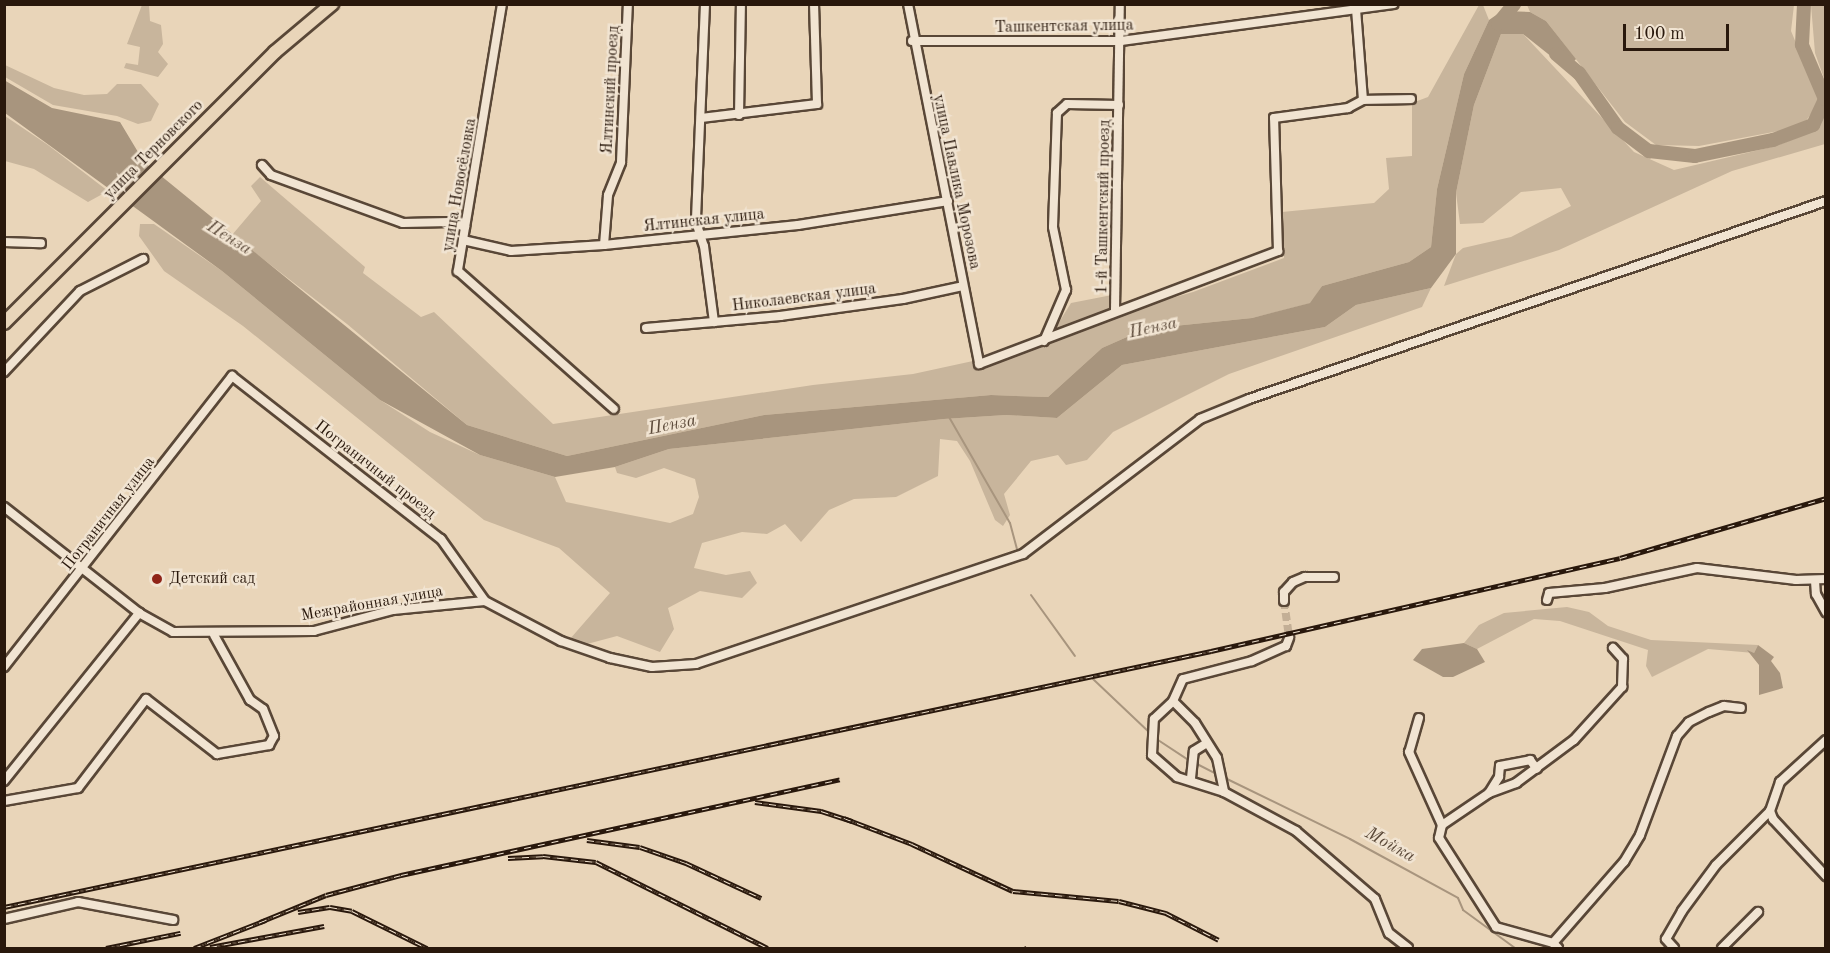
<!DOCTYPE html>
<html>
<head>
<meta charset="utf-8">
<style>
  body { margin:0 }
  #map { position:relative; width:1830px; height:953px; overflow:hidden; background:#e9d5b9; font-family:"Old Standard TT",serif }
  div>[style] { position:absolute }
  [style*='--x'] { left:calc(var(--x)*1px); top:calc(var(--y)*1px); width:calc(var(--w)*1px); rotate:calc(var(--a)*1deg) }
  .green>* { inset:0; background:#c8b59c }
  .water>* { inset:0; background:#a8957e }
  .stream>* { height:2px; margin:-1px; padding:0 1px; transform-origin:1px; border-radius:1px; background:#a8957e }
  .river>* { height:14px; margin:-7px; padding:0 7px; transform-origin:7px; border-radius:7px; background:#a8957e }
  .minor-tunnel>* { height:8px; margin-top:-4px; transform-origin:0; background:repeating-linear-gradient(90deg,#c3af96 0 8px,transparent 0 12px) }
  .roads { filter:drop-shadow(2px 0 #594737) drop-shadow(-2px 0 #594737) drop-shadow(0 2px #594737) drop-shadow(0 -2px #594737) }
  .minor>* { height:8px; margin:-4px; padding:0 4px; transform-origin:4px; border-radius:4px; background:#f1e4d2 }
  .primary>* { height:12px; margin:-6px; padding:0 6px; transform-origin:6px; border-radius:6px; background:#e9d5b9 }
  .rail>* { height:4.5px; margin-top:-2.25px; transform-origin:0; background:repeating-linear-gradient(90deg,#f1e4d2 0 7px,#29180c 0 14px); box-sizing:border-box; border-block:2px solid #29180c }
  .dots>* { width:16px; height:16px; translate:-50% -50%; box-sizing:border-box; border:3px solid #f1e4d2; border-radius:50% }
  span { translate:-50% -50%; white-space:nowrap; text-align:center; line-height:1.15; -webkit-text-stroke:5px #f1e4d2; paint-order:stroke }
  .street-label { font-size:16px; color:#29180c }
  .poi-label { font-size:16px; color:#29180c }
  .left { translate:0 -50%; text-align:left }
  .water-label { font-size:18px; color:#5c4a3a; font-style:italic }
  .frame { position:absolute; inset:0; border:6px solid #29180c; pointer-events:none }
  .scale { position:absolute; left:1623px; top:24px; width:106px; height:27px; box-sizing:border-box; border:3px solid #29180c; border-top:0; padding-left:8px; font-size:18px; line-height:21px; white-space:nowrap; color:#29180c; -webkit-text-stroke:4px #f1e4d2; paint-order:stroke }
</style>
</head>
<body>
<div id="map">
  <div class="green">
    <div style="clip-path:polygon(142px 5px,149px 5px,150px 21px,161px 25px,163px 44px,158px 52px,168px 64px,158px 77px,124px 68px,126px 63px,138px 65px,140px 47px,127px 44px)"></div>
    <div style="clip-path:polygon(1479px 5px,1483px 5px,1489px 20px,1464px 74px,1437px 189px,1431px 247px,1409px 262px,1322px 286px,1311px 303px,1252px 318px,1145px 329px,1102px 348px,1048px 397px,991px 395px,764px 415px,567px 456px,467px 425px,347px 324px,232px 235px,261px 201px,251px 186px,260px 177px,365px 267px,363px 273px,421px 317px,434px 312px,553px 424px,813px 385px,913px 374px,973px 361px,978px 368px,1045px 345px,1071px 303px,1112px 295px,1116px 314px,1193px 292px,1284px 258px,1282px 212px,1374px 203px,1389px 189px,1386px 158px,1412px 156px,1412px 103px,1428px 97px)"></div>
    <div style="clip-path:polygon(1527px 5px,1794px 5px,1791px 31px,1820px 100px,1804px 124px,1784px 130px,1699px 146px,1656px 145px,1625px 122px,1546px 21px,1530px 12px)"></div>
    <div style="clip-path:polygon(1811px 5px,1825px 5px,1825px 81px,1815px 53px)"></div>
    <div style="clip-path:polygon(1501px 34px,1523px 34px,1634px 152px,1674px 170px,1776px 146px,1816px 130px,1825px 113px,1825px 144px,1732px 171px,1559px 250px,1444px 286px,1456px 254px,1463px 248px,1511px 237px,1571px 206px,1561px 188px,1521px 192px,1483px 223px,1460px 224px,1456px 193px,1474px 105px)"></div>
    <div style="clip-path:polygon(5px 65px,54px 88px,84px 95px,107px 94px,117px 84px,141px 84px,159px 104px,151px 121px,138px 124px,117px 116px,53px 105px,5px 77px)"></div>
    <div style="clip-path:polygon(5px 116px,48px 145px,108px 191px,88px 202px,34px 169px,5px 161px)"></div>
    <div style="clip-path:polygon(140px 224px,154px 224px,222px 271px,380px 400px,430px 432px,480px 455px,555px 477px,566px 502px,670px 523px,693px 514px,699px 497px,695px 479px,664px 468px,636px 478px,617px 473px,615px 467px,669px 449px,944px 419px,1006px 415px,1057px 418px,1122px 365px,1325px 327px,1356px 305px,1431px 288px,1422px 307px,1229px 374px,1113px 432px,1087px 460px,1066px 465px,1058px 455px,1031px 461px,1004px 494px,1010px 515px,1003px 526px,995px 520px,970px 461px,957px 441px,940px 439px,938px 476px,896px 497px,854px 499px,829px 510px,801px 542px,785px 524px,767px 534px,742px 532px,702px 543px,694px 568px,726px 575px,750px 571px,757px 583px,742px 598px,700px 591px,668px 608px,674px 629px,660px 652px,617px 636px,587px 644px,570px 639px,610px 593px,559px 548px,484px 520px,243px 326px,164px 271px,139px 236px)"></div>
    <div style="clip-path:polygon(1567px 607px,1589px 612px,1608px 626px,1651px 640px,1758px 645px,1754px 653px,1708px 649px,1652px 677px,1646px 666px,1648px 650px,1560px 621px,1534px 619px,1477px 649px,1464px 643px,1479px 625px,1504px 613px)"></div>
  </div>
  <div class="water">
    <div style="clip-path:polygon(1502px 11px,1530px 12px,1546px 21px,1576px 59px,1567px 69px,1523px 34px,1501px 34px,1474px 105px,1456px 193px,1456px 254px,1431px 288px,1356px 305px,1325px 327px,1122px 365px,1057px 418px,1006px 415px,944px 419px,669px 449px,615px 467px,555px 477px,480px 455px,380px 400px,222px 271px,5px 113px,4px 80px,52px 108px,120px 122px,144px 162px,467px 425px,567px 456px,764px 415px,991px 395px,1048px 397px,1102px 348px,1145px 329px,1252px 318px,1310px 303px,1322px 286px,1409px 262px,1431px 247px,1437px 189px,1464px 74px,1489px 20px)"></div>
    <div style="clip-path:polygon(1464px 643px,1477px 649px,1485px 662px,1453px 677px,1443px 677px,1413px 660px,1422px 649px)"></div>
    <div style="clip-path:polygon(1758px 645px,1774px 657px,1771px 661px,1780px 673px,1783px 688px,1759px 695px,1759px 665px,1747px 650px,1754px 653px)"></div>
  </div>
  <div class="stream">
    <div style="--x:949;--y:417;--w:122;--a:60.1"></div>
    <div style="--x:1010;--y:523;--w:31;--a:75"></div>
    <div style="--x:1031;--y:595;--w:75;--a:54.2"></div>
    <div style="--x:1093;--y:679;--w:80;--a:43.5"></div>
    <div style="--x:1155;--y:738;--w:42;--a:33.3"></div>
    <div style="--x:1195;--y:763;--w:25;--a:27"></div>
    <div style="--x:1225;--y:778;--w:139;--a:26"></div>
    <div style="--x:1350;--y:839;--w:123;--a:28.6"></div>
    <div style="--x:1458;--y:898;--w:13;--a:67"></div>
    <div style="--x:1463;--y:910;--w:64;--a:36.2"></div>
  </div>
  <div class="river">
    <div style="--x:1498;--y:24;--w:26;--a:-51"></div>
    <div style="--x:1556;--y:54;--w:30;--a:40"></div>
    <div style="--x:1579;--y:73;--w:67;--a:54.7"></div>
    <div style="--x:1618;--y:128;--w:39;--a:37"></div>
    <div style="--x:1649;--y:151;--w:46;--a:6.2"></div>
    <div style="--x:1695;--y:156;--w:80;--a:-11.6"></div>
    <div style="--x:1773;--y:140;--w:43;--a:-20.6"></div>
    <div style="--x:1813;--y:125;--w:29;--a:-65"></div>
    <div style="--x:1825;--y:99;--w:59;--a:-113.1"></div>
    <div style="--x:1802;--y:45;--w:41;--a:-87.2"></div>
  </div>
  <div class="minor-tunnel">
    <div style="--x:1284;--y:601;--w:37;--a:82"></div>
  </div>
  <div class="roads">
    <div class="minor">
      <div style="--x:502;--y:4;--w:271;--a:99.4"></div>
      <div style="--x:458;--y:271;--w:208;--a:41.5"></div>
      <div style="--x:705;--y:4;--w:218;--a:92.4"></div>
      <div style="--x:696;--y:222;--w:25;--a:72"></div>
      <div style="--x:704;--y:246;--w:77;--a:82.5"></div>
      <div style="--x:908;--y:4;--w:367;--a:78.8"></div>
      <div style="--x:979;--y:364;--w:320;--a:-20.7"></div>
      <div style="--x:1278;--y:251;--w:133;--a:-91.7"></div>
      <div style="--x:1274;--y:118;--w:75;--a:-7.7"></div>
      <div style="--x:1348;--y:108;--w:17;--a:-28"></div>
      <div style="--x:1363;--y:100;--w:90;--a:-94.4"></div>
      <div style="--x:912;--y:41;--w:209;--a:0"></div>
      <div style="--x:1121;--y:41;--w:275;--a:-7.7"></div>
      <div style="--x:1363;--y:100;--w:48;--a:-1.2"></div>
      <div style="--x:739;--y:115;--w:111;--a:-89"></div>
      <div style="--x:701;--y:118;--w:117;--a:-6.9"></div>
      <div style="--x:817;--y:104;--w:100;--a:-91.7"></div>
      <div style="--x:262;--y:165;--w:13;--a:48"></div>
      <div style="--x:271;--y:175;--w:140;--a:20"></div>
      <div style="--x:403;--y:223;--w:47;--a:-1.2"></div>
      <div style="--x:450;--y:222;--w:16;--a:18"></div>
      <div style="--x:463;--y:240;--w:49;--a:12.9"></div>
      <div style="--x:511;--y:251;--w:93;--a:-3.7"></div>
      <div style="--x:604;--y:245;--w:195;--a:-5.9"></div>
      <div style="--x:798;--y:225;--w:152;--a:-9.1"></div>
      <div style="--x:4;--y:242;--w:37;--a:2"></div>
      <div style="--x:604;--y:245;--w:50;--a:-85.4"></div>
      <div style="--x:608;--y:195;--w:35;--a:-68"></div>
      <div style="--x:621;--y:162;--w:158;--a:-87.5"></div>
      <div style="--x:1115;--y:310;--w:306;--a:-89.1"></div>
      <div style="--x:646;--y:328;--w:135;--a:-5.1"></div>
      <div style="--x:780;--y:316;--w:124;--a:-7.9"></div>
      <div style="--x:903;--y:299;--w:61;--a:-12.2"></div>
      <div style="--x:1044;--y:341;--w:56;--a:-66.7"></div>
      <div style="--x:1066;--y:290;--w:64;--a:-101.7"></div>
      <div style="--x:1053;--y:227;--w:114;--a:-88"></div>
      <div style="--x:1057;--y:113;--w:13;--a:-42"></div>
      <div style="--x:1067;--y:104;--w:52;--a:1.1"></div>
      <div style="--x:4;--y:372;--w:111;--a:-46.8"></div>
      <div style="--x:80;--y:291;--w:71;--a:-26.9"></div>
      <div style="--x:4;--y:507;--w:172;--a:38.1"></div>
      <div style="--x:139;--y:613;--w:39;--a:29"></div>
      <div style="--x:173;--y:632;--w:141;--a:-0.4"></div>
      <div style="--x:314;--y:631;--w:82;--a:-14.9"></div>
      <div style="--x:393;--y:610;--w:92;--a:-5.6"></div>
      <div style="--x:1815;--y:581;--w:13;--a:86"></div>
      <div style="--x:1816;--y:594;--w:21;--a:61"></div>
      <div style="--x:1547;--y:600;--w:7;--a:-74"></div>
      <div style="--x:1549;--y:593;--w:56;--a:-5.1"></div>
      <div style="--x:1605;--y:588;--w:94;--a:-12.3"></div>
      <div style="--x:1697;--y:568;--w:100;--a:6.9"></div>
      <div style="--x:1796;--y:580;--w:30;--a:-2"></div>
      <div style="--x:1284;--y:601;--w:9;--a:-90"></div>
      <div style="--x:1284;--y:592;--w:13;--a:-48"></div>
      <div style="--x:1293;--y:582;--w:13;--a:-23"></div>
      <div style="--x:1305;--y:577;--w:29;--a:0"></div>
      <div style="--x:4;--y:667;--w:370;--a:-51.9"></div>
      <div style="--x:232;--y:376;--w:265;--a:38"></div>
      <div style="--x:441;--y:539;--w:76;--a:54.6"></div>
      <div style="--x:485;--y:601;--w:86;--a:27.8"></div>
      <div style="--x:561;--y:641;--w:52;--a:19.1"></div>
      <div style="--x:610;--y:658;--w:43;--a:12.1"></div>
      <div style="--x:652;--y:667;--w:44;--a:-3.9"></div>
      <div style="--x:696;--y:664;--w:345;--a:-18.6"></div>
      <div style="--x:1023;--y:554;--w:223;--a:-37.3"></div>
      <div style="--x:1200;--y:419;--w:53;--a:-22.2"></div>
      <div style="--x:1249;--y:399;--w:610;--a:-18.94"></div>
      <div style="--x:1173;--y:701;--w:31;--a:45"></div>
      <div style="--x:1195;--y:723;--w:41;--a:57.8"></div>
      <div style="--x:1217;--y:758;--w:35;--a:78"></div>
      <div style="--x:1224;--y:792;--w:82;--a:28.4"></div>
      <div style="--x:1296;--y:831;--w:104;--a:40.7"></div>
      <div style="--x:1375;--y:899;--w:37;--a:68"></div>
      <div style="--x:1389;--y:933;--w:24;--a:38"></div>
      <div style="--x:1419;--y:718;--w:35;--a:106"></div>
      <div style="--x:1409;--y:752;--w:80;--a:65.7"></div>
      <div style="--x:1191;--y:778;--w:27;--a:-84"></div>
      <div style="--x:1194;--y:751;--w:15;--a:-32"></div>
      <div style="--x:4;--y:781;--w:216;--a:-51.2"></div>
      <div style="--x:1224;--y:792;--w:49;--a:-162.3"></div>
      <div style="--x:1177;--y:777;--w:33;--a:-139"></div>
      <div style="--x:1152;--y:755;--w:36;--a:-87"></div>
      <div style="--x:1154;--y:719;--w:26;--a:-43"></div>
      <div style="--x:1173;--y:701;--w:24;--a:-66"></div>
      <div style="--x:1183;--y:679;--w:71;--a:-14.6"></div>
      <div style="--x:1252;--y:661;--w:37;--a:-24"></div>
      <div style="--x:1286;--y:646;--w:9;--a:-69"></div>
      <div style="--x:1489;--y:793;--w:19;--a:-58"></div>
      <div style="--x:1499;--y:777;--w:11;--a:-85"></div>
      <div style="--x:1500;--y:766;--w:31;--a:-11"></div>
      <div style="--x:1530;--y:760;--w:11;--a:52"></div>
      <div style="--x:4;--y:801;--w:75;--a:-10"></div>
      <div style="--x:78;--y:788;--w:112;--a:-52.6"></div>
      <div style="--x:146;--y:699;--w:90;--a:37.8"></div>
      <div style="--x:217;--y:754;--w:53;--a:-9.8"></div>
      <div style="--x:269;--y:745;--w:10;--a:-61"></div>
      <div style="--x:274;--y:736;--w:29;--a:-112"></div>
      <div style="--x:263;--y:709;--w:16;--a:-145"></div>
      <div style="--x:250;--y:700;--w:74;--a:-119"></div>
      <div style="--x:1770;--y:811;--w:9;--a:69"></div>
      <div style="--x:1773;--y:819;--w:78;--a:47.1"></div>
      <div style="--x:1442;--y:825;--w:57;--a:-34.2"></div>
      <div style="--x:1489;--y:793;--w:29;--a:-20"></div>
      <div style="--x:1516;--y:783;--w:72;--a:-36.6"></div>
      <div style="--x:1574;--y:740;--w:72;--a:-47.8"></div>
      <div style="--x:1622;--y:687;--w:28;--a:-88"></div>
      <div style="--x:1623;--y:659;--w:15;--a:-132"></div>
      <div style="--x:1442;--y:825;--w:13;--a:103"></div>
      <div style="--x:1439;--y:838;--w:106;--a:57.4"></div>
      <div style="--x:1496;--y:927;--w:59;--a:15.7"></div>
      <div style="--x:1553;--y:943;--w:7;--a:45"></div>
      <div style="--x:4;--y:919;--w:76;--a:-12.9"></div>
      <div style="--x:78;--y:902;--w:97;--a:10.7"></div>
      <div style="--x:1553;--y:943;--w:108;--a:-48.8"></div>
      <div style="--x:1624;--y:862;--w:31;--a:-59"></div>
      <div style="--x:1640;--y:835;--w:106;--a:-69.5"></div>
      <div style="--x:1677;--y:736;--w:18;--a:-49"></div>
      <div style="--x:1689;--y:722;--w:22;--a:-27"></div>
      <div style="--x:1709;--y:712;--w:16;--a:-22"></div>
      <div style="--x:1724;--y:706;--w:17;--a:7"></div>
      <div style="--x:1674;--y:948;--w:12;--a:-132"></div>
      <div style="--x:1666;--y:939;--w:32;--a:-60"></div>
      <div style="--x:1682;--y:911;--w:57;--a:-53.5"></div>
      <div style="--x:1716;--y:865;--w:76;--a:-45"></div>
      <div style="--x:1770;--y:811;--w:31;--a:-71"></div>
      <div style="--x:1780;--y:782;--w:62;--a:-42.4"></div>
      <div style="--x:1722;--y:948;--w:51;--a:-45"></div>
    </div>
    <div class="primary">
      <div style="--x:4;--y:323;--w:383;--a:-45"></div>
      <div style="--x:275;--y:52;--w:75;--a:-40.1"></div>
    </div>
  </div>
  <div class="rail">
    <div style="--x:755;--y:802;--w:67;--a:7.8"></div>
    <div style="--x:821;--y:811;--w:33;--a:18"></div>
    <div style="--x:844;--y:818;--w:73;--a:20.9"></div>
    <div style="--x:912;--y:844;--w:111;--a:25"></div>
    <div style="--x:1013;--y:891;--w:106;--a:5.4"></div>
    <div style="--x:1119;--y:901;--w:49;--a:14.3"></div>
    <div style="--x:1166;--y:913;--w:59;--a:27"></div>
    <div style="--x:587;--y:840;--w:53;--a:7.5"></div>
    <div style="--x:640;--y:847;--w:49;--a:19.2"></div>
    <div style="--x:686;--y:863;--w:83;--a:25"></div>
    <div style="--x:508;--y:858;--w:35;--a:-3"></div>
    <div style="--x:543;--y:856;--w:53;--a:6.5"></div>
    <div style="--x:596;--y:862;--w:192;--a:26.6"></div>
    <div style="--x:4;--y:907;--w:1234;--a:-11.97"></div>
    <div style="--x:1211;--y:651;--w:419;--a:-12.8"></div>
    <div style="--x:1620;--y:558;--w:215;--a:-16.2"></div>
    <div style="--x:298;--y:912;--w:32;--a:-9"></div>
    <div style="--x:330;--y:907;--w:22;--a:10"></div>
    <div style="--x:352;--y:911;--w:84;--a:26.3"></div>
    <div style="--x:260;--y:922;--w:71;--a:-22.2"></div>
    <div style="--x:326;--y:895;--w:78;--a:-14.9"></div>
    <div style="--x:401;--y:875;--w:449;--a:-12.3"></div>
    <div style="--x:210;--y:947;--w:116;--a:-10.4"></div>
    <div style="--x:106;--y:948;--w:76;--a:-11.5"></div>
    <div style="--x:194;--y:948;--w:77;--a:-21.3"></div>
    <div style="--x:1026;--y:948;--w:1;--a:-45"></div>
  </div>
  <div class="dots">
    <div style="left:157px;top:579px;background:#8f2418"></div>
  </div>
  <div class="street-label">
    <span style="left:1064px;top:27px;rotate:-1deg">Ташкентская улица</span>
    <span style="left:611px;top:90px;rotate:-87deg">Ялтинский проезд</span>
    <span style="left:154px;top:150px;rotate:-45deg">улица Терновского</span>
    <span style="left:956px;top:182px;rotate:78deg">улица Павлика Морозова</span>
    <span style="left:460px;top:185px;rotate:-80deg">улица Новосёловка</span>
    <span style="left:1104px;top:207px;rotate:-89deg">1-й Ташкентский проезд</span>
    <span style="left:704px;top:221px;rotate:-6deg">Ялтинская улица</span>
    <span style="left:804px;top:298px;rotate:-7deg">Николаевская улица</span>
    <span style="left:375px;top:470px;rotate:38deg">Пограничный проезд</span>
    <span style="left:109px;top:514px;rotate:-52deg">Пограничная улица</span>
    <span style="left:372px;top:604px;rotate:-10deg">Межрайонная улица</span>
  </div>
  <div class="poi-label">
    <span class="left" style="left:169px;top:579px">Детский сад</span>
  </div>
  <div class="water-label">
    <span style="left:229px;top:238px;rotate:32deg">Пенза</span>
    <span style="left:1153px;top:328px;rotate:-12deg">Пенза</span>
    <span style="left:672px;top:425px;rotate:-11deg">Пенза</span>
    <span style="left:1390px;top:845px;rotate:29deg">Мойка</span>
  </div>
  <div class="frame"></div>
  <div class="scale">100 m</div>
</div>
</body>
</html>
